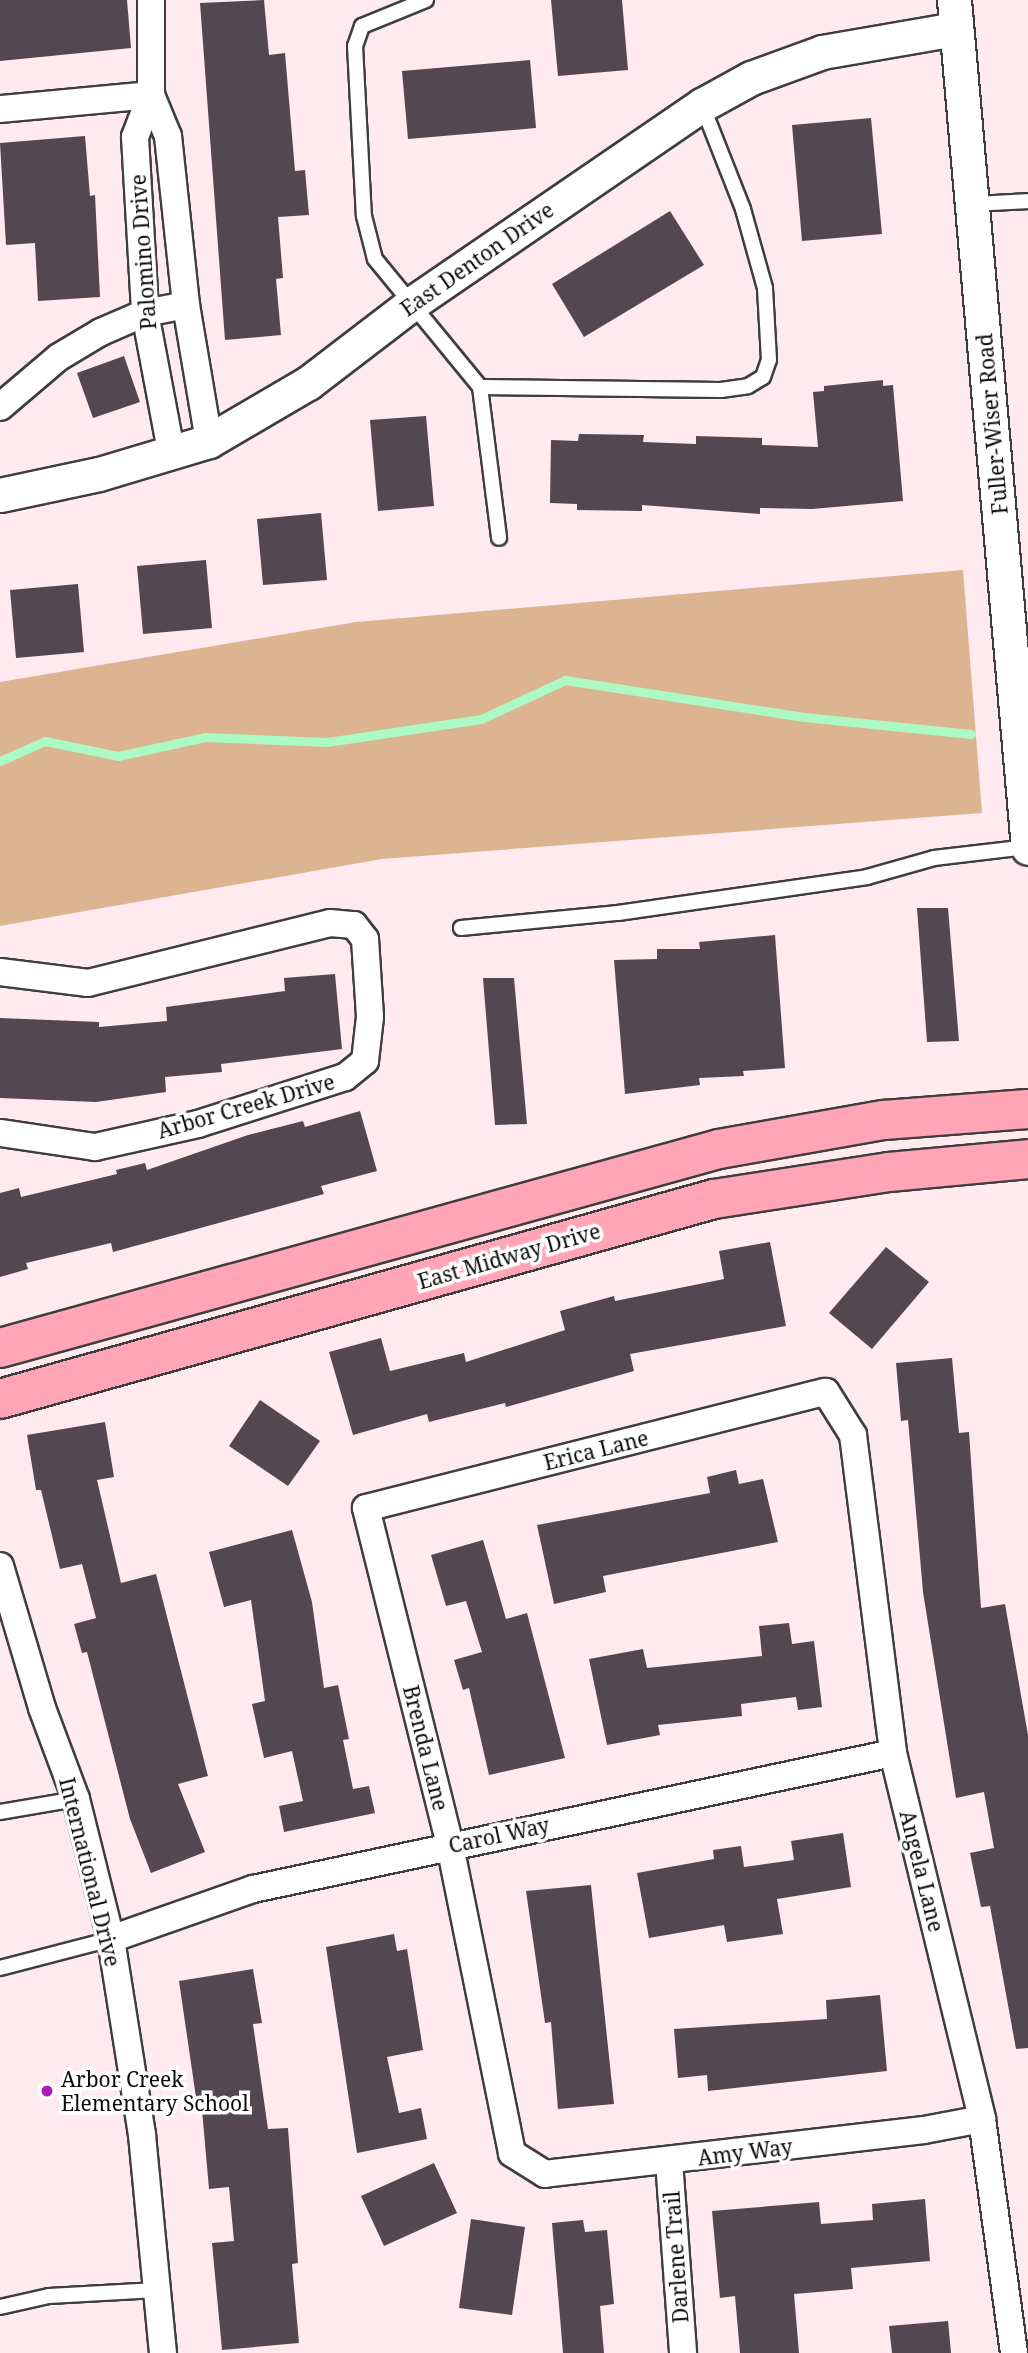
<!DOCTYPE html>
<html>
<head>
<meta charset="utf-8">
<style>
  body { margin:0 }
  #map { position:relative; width:1028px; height:2353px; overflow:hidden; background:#ffeaf0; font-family:"Noto Serif",serif }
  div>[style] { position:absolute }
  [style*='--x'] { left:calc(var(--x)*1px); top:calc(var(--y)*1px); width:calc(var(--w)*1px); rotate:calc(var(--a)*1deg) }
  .forest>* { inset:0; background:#dcb491 }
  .stream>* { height:9px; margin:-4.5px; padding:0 4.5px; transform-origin:4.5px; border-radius:4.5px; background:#acf9c3 }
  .building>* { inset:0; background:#544750 }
  .roads { filter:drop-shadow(2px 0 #3e3e3e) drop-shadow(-2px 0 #3e3e3e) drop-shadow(0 2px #3e3e3e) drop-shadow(0 -2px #3e3e3e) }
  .service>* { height:14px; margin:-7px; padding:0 7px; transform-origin:7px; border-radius:7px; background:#fff }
  .minor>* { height:26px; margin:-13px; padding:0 13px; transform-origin:13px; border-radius:13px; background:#fff }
  .tertiary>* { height:33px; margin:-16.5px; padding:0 16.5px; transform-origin:16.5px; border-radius:16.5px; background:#fff }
  .secondary>* { height:38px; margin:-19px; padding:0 19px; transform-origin:19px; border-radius:19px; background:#ffa5b6 }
  .dots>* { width:19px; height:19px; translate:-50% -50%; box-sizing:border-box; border:4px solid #fff; border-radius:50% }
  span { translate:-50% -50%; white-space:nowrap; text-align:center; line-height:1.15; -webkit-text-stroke:7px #fff; paint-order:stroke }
  .street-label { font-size:21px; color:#0b0b0b }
  .poi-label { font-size:21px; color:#0b0b0b }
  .left { translate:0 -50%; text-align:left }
</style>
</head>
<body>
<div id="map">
  <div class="forest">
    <div style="clip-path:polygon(963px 570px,982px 813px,382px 859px,0 926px,0 682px,356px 622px)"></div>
  </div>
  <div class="stream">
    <div style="--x:0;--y:761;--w:49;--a:-24"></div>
    <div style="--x:45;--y:741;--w:75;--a:11.6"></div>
    <div style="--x:118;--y:756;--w:89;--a:-12.3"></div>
    <div style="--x:205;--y:737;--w:122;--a:2.3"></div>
    <div style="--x:327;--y:742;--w:156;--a:-8.5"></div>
    <div style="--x:481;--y:719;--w:93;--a:-24.9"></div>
    <div style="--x:565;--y:680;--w:242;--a:8.8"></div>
    <div style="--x:804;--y:717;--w:168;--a:5.8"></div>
  </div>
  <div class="building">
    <div style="clip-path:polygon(0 0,127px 0,131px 48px,0 61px)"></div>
    <div style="clip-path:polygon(264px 0,269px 55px,285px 53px,295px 171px,305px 170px,309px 215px,278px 217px,283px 278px,276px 279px,281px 335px,225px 340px,200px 3px)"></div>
    <div style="clip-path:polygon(551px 0,622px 0,628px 70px,558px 76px)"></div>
    <div style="clip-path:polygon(530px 60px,536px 128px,408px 139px,402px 71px)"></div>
    <div style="clip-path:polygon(871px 118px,882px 234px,802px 241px,792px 125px)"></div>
    <div style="clip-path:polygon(85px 136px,90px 196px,95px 195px,100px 297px,38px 301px,35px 243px,6px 245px,0 143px)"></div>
    <div style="clip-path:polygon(670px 211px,704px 265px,584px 337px,552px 284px)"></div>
    <div style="clip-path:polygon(124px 356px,140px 402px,93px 418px,77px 373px)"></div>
    <div style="clip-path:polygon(883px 380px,883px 386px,893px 385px,903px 501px,812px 509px,760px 508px,760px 514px,642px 505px,642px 511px,577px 510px,577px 504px,550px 503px,551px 440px,578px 441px,579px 434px,644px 435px,643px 442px,696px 444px,696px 436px,762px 438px,762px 445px,818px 447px,813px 392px,824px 391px,824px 386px)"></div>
    <div style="clip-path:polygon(426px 416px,434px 506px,378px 511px,370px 420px)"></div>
    <div style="clip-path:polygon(321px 513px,327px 580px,263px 585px,257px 519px)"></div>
    <div style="clip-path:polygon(206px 560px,212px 628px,143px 634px,137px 566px)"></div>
    <div style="clip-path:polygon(78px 584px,84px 652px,16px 658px,10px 590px)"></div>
    <div style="clip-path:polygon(917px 908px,948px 908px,959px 1041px,927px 1042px)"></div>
    <div style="clip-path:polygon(775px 935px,785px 1068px,743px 1071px,744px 1076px,699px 1078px,700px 1085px,625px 1094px,614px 960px,657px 959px,657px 949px,700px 949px,699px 942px)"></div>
    <div style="clip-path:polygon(335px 974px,342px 1049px,221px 1064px,222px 1072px,165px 1077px,166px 1092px,96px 1102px,0 1098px,0 1018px,99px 1022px,99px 1027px,167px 1021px,166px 1007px,285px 991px,284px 978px)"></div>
    <div style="clip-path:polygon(483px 978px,514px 978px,527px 1124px,495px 1125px)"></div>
    <div style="clip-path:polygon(360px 1111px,377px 1171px,321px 1186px,324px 1194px,113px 1252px,111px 1243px,26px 1263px,28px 1269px,0 1277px,0 1193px,19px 1188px,21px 1197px,117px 1174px,116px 1170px,145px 1163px,147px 1170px,248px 1135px,303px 1121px,305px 1127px)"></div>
    <div style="clip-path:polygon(770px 1242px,786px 1326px,630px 1354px,634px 1371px,506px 1407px,505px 1403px,429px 1422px,427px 1414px,353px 1435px,329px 1352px,381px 1338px,390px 1371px,464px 1353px,466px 1362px,565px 1330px,560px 1311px,614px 1296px,615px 1301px,724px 1279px,719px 1251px)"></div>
    <div style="clip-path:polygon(886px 1247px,929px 1282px,872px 1349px,829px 1313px)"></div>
    <div style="clip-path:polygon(952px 1358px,959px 1433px,969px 1432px,981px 1608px,1005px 1604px,1028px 1735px,1028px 2048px,1016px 2049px,990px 1906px,981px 1907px,970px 1853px,994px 1848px,984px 1792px,956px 1798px,923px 1592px,908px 1420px,901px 1421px,896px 1363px)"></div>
    <div style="clip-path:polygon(260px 1400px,320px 1441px,288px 1486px,229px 1446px)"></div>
    <div style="clip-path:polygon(105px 1422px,114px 1477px,97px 1480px,121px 1583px,156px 1574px,208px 1776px,178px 1784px,205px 1852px,151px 1873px,130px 1819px,87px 1652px,82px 1653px,74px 1624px,96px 1618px,82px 1564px,60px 1569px,41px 1490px,36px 1490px,27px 1435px)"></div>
    <div style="clip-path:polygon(736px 1470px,739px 1484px,763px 1479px,778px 1542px,603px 1576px,606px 1592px,554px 1604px,537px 1525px,710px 1493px,707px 1477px)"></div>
    <div style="clip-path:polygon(292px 1530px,312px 1602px,324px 1688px,338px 1685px,349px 1739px,343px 1740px,353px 1789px,369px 1786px,375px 1813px,284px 1832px,279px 1806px,303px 1801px,292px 1751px,264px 1758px,252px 1704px,265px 1701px,251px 1600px,224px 1607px,209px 1552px)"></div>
    <div style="clip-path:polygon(483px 1540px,506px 1619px,527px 1613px,565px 1758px,489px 1775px,469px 1688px,463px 1690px,454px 1660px,482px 1652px,466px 1601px,446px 1606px,431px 1555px)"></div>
    <div style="clip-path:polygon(789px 1623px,792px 1644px,814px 1641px,822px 1707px,798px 1710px,796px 1697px,741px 1704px,742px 1716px,658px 1725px,660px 1735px,607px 1745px,589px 1659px,643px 1649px,647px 1668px,762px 1656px,759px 1626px)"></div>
    <div style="clip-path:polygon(843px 1833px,851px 1887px,777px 1899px,783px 1934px,727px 1942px,724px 1925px,649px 1938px,637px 1873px,714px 1859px,713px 1850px,741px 1846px,744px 1867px,794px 1860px,791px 1841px)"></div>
    <div style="clip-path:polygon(591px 1885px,614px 2104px,558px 2109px,551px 2022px,545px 2023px,526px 1891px)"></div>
    <div style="clip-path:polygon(394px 1934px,397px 1951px,407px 1949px,423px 2050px,387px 2057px,399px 2113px,421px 2108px,427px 2139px,357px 2153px,326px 1947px)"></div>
    <div style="clip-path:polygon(253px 1969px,262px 2023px,253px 2024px,268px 2129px,288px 2128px,298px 2263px,292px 2264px,299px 2343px,222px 2350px,212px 2243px,234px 2241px,229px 2187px,209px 2189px,202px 2110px,198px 2111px,179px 1981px)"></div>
    <div style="clip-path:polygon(880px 1995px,887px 2071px,708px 2091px,707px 2075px,678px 2078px,674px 2029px,827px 2019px,826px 2000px)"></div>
    <div style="clip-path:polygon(434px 2163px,457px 2213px,384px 2246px,361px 2196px)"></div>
    <div style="clip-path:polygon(925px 2199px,930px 2261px,851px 2268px,853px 2289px,794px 2294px,799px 2353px,740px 2353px,735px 2296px,720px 2298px,712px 2211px,819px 2202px,821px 2224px,873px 2220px,872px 2204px)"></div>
    <div style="clip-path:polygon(471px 2219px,525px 2227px,512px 2315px,459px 2308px)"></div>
    <div style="clip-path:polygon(583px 2220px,585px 2232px,607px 2230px,614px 2304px,600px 2306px,604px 2353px,563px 2353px,552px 2223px)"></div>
    <div style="clip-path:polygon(948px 2321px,951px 2353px,892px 2353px,889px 2326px)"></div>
  </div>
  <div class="roads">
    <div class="service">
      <div style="--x:426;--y:0;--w:69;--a:157.9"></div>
      <div style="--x:362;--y:26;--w:21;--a:109"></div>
      <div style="--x:355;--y:46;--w:170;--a:87"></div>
      <div style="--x:364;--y:216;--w:44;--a:75.7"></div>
      <div style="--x:375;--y:259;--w:166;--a:50.6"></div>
      <div style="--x:480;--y:387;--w:241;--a:0.7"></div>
      <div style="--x:721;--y:390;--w:27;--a:-8"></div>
      <div style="--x:748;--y:386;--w:17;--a:-31"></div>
      <div style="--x:763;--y:377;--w:18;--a:-71"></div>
      <div style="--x:769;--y:360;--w:72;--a:-93.2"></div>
      <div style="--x:765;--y:288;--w:82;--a:-105.6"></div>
      <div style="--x:743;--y:209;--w:112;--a:-111.5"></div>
      <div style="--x:973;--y:204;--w:55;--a:-3.1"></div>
      <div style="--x:480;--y:387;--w:152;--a:82.8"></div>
      <div style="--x:461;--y:928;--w:158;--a:-5.5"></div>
      <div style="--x:618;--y:913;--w:252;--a:-8.2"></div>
      <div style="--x:867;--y:877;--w:70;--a:-15.8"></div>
      <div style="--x:934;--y:858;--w:95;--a:-6.7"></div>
      <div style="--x:0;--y:1812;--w:77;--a:-9.7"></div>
      <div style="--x:0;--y:1968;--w:115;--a:-14.6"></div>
      <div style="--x:0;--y:2307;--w:50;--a:-12.7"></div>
      <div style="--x:49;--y:2296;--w:108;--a:-3.2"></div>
    </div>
    <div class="minor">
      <div style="--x:151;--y:0;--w:95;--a:90"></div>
      <div style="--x:151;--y:95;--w:45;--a:110.9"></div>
      <div style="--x:135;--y:137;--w:176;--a:86.7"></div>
      <div style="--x:145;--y:313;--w:140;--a:79.3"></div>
      <div style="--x:151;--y:95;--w:44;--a:67.5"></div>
      <div style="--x:168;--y:136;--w:170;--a:83.9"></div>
      <div style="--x:186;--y:305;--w:138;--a:80.4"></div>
      <div style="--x:0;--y:109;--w:152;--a:-5.3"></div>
      <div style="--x:0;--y:407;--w:77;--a:-40.3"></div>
      <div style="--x:59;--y:357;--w:49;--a:-30.8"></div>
      <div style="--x:101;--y:332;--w:48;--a:-23.4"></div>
      <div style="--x:145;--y:313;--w:42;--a:-11"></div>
      <div style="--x:0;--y:972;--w:89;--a:7.1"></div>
      <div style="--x:88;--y:983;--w:249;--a:-13.9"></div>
      <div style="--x:330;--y:923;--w:24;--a:5"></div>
      <div style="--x:354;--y:925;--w:18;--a:52"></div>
      <div style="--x:365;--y:939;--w:78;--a:86.3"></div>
      <div style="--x:370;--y:1017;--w:44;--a:96.5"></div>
      <div style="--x:365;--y:1061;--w:26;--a:141"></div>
      <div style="--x:345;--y:1077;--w:154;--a:162.3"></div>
      <div style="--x:198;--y:1124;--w:106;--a:167.4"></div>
      <div style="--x:95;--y:1147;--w:96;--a:-171.6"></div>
      <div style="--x:0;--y:1566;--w:148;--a:73.5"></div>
      <div style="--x:42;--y:1708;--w:97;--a:69.5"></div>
      <div style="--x:76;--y:1799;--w:144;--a:76"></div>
      <div style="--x:111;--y:1939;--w:198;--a:81"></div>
      <div style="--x:142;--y:2135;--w:219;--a:84.5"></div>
      <div style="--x:111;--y:1939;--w:151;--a:-19.4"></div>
      <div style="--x:253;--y:1889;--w:654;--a:-12"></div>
      <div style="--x:982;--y:2119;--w:59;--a:169.3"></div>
      <div style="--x:924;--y:2130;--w:382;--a:173.4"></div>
      <div style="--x:545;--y:2174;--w:39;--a:-148"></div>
      <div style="--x:512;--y:2153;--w:314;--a:-101.4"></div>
      <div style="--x:450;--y:1845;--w:347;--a:-104"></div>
      <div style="--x:366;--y:1508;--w:474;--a:-14.2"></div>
      <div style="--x:826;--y:1392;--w:51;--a:57.9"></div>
      <div style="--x:853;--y:1435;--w:321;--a:82.8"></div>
      <div style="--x:893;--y:1753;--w:377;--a:76.3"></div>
      <div style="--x:982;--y:2119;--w:236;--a:82.2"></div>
      <div style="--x:669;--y:2161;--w:193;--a:85.8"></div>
    </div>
    <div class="tertiary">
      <div style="--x:954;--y:0;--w:851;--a:85.01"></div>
      <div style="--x:0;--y:495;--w:101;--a:-12"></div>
      <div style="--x:99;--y:474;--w:115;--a:-16.7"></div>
      <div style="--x:209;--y:441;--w:115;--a:-30.4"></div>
      <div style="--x:308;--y:383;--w:133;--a:-37.4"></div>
      <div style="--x:414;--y:302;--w:349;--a:-34.4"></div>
      <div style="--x:702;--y:105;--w:56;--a:-28.9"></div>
      <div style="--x:751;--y:78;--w:76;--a:-20.1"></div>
      <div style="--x:822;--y:52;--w:135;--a:-9.8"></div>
    </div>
    <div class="secondary">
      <div style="--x:0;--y:1348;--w:746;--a:-15.47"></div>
      <div style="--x:719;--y:1149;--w:168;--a:-10"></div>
      <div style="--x:884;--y:1120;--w:144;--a:-4.4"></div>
      <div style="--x:0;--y:1399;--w:741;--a:-15.65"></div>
      <div style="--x:714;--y:1199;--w:177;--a:-8.8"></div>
      <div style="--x:889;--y:1172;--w:140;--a:-5.3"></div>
    </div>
  </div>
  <div class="dots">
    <div style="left:47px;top:2091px;background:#ad1ec1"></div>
  </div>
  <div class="street-label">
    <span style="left:143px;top:252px;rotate:-94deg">Palomino Drive</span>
    <span style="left:477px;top:259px;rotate:-35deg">East Denton Drive</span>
    <span style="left:992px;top:424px;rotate:-95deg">Fuller-Wiser Road</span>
    <span style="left:246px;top:1106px;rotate:-16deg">Arbor Creek Drive</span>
    <span style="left:509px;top:1256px;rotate:-16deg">East Midway Drive</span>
    <span style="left:596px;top:1450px;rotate:-14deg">Erica Lane</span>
    <span style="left:426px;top:1748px;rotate:76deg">Brenda Lane</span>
    <span style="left:499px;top:1835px;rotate:-12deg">Carol Way</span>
    <span style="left:922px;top:1871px;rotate:76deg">Angela Lane</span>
    <span style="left:90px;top:1872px;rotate:76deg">International Drive</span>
    <span style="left:745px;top:2152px;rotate:-7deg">Amy Way</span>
    <span style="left:676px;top:2257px;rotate:-94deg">Darlene Trail</span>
  </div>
  <div class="poi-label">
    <span class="left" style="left:61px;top:2091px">Arbor Creek<br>Elementary School</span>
  </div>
</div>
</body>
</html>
